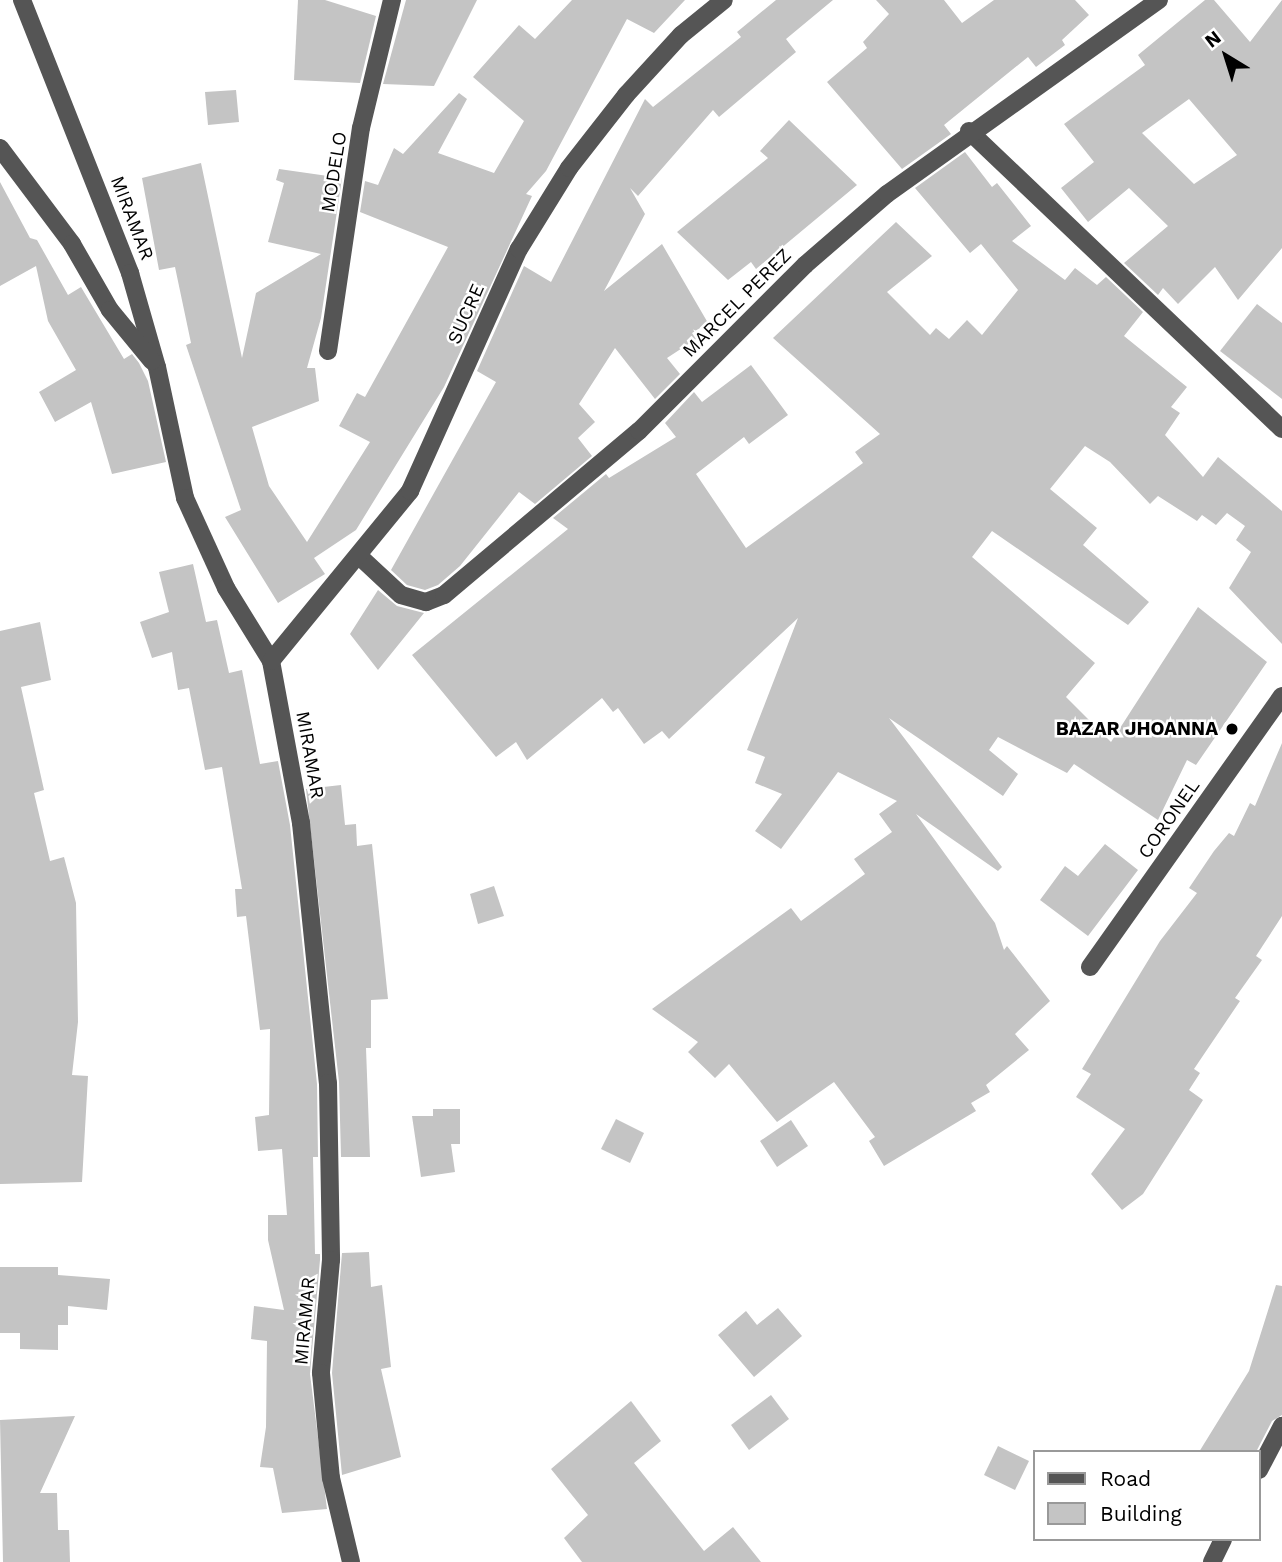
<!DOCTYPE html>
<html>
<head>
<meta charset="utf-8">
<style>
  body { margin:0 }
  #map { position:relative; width:1282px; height:1562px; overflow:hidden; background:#fff; font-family:"Work Sans",sans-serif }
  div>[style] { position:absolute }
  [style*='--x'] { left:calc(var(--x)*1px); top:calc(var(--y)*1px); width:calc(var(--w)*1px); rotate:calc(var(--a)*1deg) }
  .building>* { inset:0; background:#c4c4c4 }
  .minor>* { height:18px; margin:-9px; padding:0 9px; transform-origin:9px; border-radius:9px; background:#555 }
  .dots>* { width:19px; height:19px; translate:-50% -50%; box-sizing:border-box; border:4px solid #fff; border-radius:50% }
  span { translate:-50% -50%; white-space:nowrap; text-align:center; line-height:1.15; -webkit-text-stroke:5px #fff; paint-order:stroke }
  .street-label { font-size:19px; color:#000 }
  .poi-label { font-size:19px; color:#000; font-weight:700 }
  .right { translate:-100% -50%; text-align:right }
  .legend { position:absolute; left:1033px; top:1450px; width:228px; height:91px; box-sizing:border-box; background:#fff; border:2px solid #999; margin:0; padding:9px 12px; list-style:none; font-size:21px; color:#000 }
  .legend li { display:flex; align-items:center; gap:14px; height:35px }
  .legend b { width:35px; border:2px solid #999 }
  .north { position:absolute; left:1191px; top:21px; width:70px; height:70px; -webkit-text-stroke:5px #fff; paint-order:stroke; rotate:322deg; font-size:19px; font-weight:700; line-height:28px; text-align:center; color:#000 }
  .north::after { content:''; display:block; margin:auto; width:24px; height:32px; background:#000; clip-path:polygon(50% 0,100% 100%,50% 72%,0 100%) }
</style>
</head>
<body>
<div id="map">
  <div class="building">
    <div style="clip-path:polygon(298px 0,325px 0,376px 16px,360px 83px,294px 80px)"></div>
    <div style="clip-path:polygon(406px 0,477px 0,434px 86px,383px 84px)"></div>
    <div style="clip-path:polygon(572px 0,685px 0,654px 33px,627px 19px,546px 171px,526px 194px,532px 196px,444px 387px,356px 530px,314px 558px,325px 574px,278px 603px,225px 517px,241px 510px,186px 345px,191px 343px,175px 267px,159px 270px,142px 178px,201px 163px,242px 358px,256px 293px,321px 254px,268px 242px,284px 183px,276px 180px,279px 169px,342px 178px,321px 318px,307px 368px,315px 368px,319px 401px,252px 427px,269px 486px,307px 542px,370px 442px,339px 426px,357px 393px,365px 397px,448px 247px,360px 212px,365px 181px,378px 185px,394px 148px,403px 154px,459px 93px,467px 99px,438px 153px,494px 173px,524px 121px,473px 77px,519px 25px,535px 39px)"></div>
    <div style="clip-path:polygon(776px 0,833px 0,786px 39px,796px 52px,719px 117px,713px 110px,638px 196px,630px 188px,645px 214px,604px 291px,662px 244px,708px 323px,692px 333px,696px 339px,667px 358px,680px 374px,655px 399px,615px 348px,579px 404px,595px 422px,578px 438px,592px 456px,535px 504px,519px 492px,460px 566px,438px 585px,425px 590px,407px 585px,391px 570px,496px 382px,477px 371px,524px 266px,551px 282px,645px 99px,653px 107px,741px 37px,737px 32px)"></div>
    <div style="clip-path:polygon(876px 0,944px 0,962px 23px,994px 0,1075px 0,1089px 15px,1062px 40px,1065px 45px,1036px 67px,1028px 57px,944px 125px,951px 134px,902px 169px,827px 82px,867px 48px,863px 42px,889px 14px)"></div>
    <div style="clip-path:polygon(evenodd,1205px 0,1214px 0,1250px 42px,1282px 0,1282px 248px,1238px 300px,1215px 267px,1178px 304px,1163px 288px,1158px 295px,1124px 263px,1168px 226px,1129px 188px,1088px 222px,1061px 188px,1094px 162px,1064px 124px,1145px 65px,1138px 55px,1205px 0,1189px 99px,1237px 155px,1194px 184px,1142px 133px,1189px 99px)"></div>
    <div style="clip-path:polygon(236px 90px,239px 122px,208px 125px,205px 92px)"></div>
    <div style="clip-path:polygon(789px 120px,857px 185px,756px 269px,751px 262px,728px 280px,677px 232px,768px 158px,760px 151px)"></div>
    <div style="clip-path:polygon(965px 152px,992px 187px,997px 183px,1031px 226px,1012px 241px,1065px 280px,1075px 268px,1097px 285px,1106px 277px,1143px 312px,1124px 336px,1187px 387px,1171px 407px,1180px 413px,1165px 435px,1203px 477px,1218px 457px,1282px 511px,1282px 644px,1229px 588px,1251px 552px,1236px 540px,1245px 526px,1227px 513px,1216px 525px,1202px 515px,1197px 521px,1158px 496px,1150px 504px,1110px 462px,1085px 446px,1050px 489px,1097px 528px,1083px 545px,1149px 602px,1128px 625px,992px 531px,972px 557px,1095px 663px,1066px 697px,1111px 742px,1198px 607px,1267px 662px,1196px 765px,1187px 760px,1158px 820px,1074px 764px,1067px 773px,998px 737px,989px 750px,1018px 774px,1003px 796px,889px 718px,1002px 867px,998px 871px,916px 814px,995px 923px,1004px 950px,1007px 946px,1050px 1001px,1015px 1034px,1029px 1050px,986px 1085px,990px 1092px,971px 1103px,976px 1111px,884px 1166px,869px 1141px,875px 1137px,834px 1082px,777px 1122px,729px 1064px,715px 1078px,688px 1052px,698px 1042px,652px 1009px,791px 908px,801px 921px,865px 874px,854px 859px,892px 832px,879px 814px,897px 801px,838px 772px,781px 849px,755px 831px,782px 794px,755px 783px,765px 757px,747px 750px,798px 618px,669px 739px,662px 731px,644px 744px,618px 708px,613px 712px,602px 698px,527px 760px,516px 742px,496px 757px,412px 655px,568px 529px,553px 518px,606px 474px,609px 478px,676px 437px,665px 423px,694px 392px,702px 402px,751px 365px,788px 415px,749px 444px,744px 437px,696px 474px,746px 548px,863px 463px,855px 452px,880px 434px,773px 338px,896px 222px,932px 256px,887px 292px,930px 335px,936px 328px,949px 339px,967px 320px,982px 335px,1018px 290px,981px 244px,970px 253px,915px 188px)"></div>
    <div style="clip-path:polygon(0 182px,30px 238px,37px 240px,68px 295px,81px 287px,124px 359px,132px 354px,139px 363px,148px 381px,166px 462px,112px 474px,91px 402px,55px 422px,39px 392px,76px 370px,48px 321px,36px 266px,0 286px)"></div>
    <div style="clip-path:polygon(1257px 304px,1282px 323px,1282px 399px,1220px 351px)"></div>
    <div style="clip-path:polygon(193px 564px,206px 622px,217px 620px,229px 673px,242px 670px,260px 764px,278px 761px,290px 825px,317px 1084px,318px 1157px,313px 1157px,315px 1254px,320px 1254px,320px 1260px,310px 1374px,327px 1509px,282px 1513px,273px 1468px,260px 1467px,266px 1427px,267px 1341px,251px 1339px,254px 1306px,284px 1310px,268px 1240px,268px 1215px,287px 1215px,282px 1149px,258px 1151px,255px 1117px,269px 1115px,270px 1029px,260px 1030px,246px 916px,237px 917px,235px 889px,242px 889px,222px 767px,205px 770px,189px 688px,178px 690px,172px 652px,152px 658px,140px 622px,169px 612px,159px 572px)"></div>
    <div style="clip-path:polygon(378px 590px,397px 606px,424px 613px,378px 670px,350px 634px)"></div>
    <div style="clip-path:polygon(40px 622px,51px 680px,21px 687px,44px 790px,34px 793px,50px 861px,64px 857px,76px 903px,78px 1022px,72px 1075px,88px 1076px,82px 1182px,0 1184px,0 631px)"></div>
    <div style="clip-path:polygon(1282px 743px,1282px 916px,1256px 956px,1262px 960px,1235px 998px,1240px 1001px,1194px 1069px,1200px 1073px,1189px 1090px,1203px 1100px,1143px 1194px,1122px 1210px,1091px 1174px,1125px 1129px,1076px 1097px,1091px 1074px,1082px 1069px,1160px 941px,1197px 893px,1189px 888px,1214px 851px,1229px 833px,1234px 836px,1250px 803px,1255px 806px)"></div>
    <div style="clip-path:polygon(341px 785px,345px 825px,356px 824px,357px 846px,372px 844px,388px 999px,371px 1000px,371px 1048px,366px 1048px,370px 1157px,341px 1157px,339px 1082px,306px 789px)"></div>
    <div style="clip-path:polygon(1105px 844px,1138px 870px,1088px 936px,1040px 900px,1065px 866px,1078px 876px)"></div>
    <div style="clip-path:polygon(494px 886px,504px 916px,478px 924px,470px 894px)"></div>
    <div style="clip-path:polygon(433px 1109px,460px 1109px,460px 1144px,451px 1144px,455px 1172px,421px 1177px,412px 1116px,433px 1116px)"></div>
    <div style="clip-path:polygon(616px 1119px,644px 1133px,630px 1163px,601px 1149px)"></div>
    <div style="clip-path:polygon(791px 1120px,808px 1146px,777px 1167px,760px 1141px)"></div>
    <div style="clip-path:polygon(369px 1252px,371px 1287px,382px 1285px,391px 1367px,381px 1369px,401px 1457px,342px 1475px,332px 1373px,342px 1253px)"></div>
    <div style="clip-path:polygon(0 1267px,58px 1267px,58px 1275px,110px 1279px,107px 1310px,68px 1306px,68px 1325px,58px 1325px,58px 1350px,20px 1349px,20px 1333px,0 1333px)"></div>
    <div style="clip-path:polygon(1276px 1285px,1282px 1286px,1282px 1415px,1272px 1421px,1256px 1452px,1199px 1452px,1249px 1371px)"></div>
    <div style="clip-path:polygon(778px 1308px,802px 1336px,754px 1377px,718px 1335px,746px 1311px,757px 1325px)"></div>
    <div style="clip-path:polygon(771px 1395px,789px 1419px,749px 1450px,731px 1425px)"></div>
    <div style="clip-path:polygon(631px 1401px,661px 1441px,634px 1463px,704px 1551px,733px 1527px,761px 1562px,582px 1562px,564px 1538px,588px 1515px,551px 1469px)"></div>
    <div style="clip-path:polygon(75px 1416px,40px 1493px,57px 1493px,58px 1530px,69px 1530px,70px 1562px,3px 1562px,0 1420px)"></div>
    <div style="clip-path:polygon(998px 1446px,1029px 1461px,1015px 1490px,984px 1475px)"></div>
  </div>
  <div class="minor">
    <div style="--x:22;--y:0;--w:294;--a:68.4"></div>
    <div style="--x:130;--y:273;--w:98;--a:74"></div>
    <div style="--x:157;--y:367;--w:134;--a:77.9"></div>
    <div style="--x:185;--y:498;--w:99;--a:65.5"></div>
    <div style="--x:226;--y:588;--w:86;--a:58.3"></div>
    <div style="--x:271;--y:661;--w:165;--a:79.5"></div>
    <div style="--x:301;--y:823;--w:261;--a:84.1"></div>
    <div style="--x:328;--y:1083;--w:177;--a:89"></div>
    <div style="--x:331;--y:1260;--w:113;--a:95.1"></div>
    <div style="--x:321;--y:1373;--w:105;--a:84.6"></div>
    <div style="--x:331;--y:1478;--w:86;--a:76.6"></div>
    <div style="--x:969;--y:131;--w:432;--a:43.6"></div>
    <div style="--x:0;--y:148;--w:120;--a:53.1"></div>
    <div style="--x:72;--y:244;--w:76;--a:60.1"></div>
    <div style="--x:110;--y:310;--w:66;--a:50.5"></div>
    <div style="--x:328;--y:351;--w:225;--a:-81.6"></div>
    <div style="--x:361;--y:128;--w:132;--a:-76.4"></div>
    <div style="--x:359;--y:556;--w:57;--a:42.9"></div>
    <div style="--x:401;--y:595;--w:26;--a:16"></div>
    <div style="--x:426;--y:602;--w:19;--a:-21"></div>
    <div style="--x:444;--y:595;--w:255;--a:-40.1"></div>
    <div style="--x:639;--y:431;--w:235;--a:-45"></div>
    <div style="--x:805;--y:265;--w:108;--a:-40.9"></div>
    <div style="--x:887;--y:194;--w:334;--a:-35.5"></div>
    <div style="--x:271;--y:661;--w:220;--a:-50.7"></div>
    <div style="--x:410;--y:491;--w:265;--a:-65.8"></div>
    <div style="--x:519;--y:249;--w:95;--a:-58.3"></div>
    <div style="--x:569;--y:168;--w:93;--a:-52"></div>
    <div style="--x:626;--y:95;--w:81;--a:-47.5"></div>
    <div style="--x:681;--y:35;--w:55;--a:-39.1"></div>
    <div style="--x:1090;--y:967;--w:332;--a:-54.7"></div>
    <div style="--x:1259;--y:1470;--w:50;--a:-62.4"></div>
    <div style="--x:1212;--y:1562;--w:25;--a:-64"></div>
  </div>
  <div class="dots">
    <div style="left:1232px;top:729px;background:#000"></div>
  </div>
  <div class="street-label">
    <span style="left:334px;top:172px;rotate:-81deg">MODELO</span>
    <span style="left:132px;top:218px;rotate:69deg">MIRAMAR</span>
    <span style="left:737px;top:303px;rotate:-45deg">MARCEL PEREZ</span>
    <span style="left:466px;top:314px;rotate:-66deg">SUCRE</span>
    <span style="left:310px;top:755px;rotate:80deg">MIRAMAR</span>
    <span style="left:1169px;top:819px;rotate:-55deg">CORONEL</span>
    <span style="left:305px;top:1321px;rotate:-85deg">MIRAMAR</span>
  </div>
  <div class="poi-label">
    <span class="right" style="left:1218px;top:729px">BAZAR JHOANNA</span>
  </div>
  <ul class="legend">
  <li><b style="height:9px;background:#555"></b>Road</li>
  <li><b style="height:19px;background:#c4c4c4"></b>Building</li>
  </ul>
  <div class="north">N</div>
</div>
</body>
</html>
